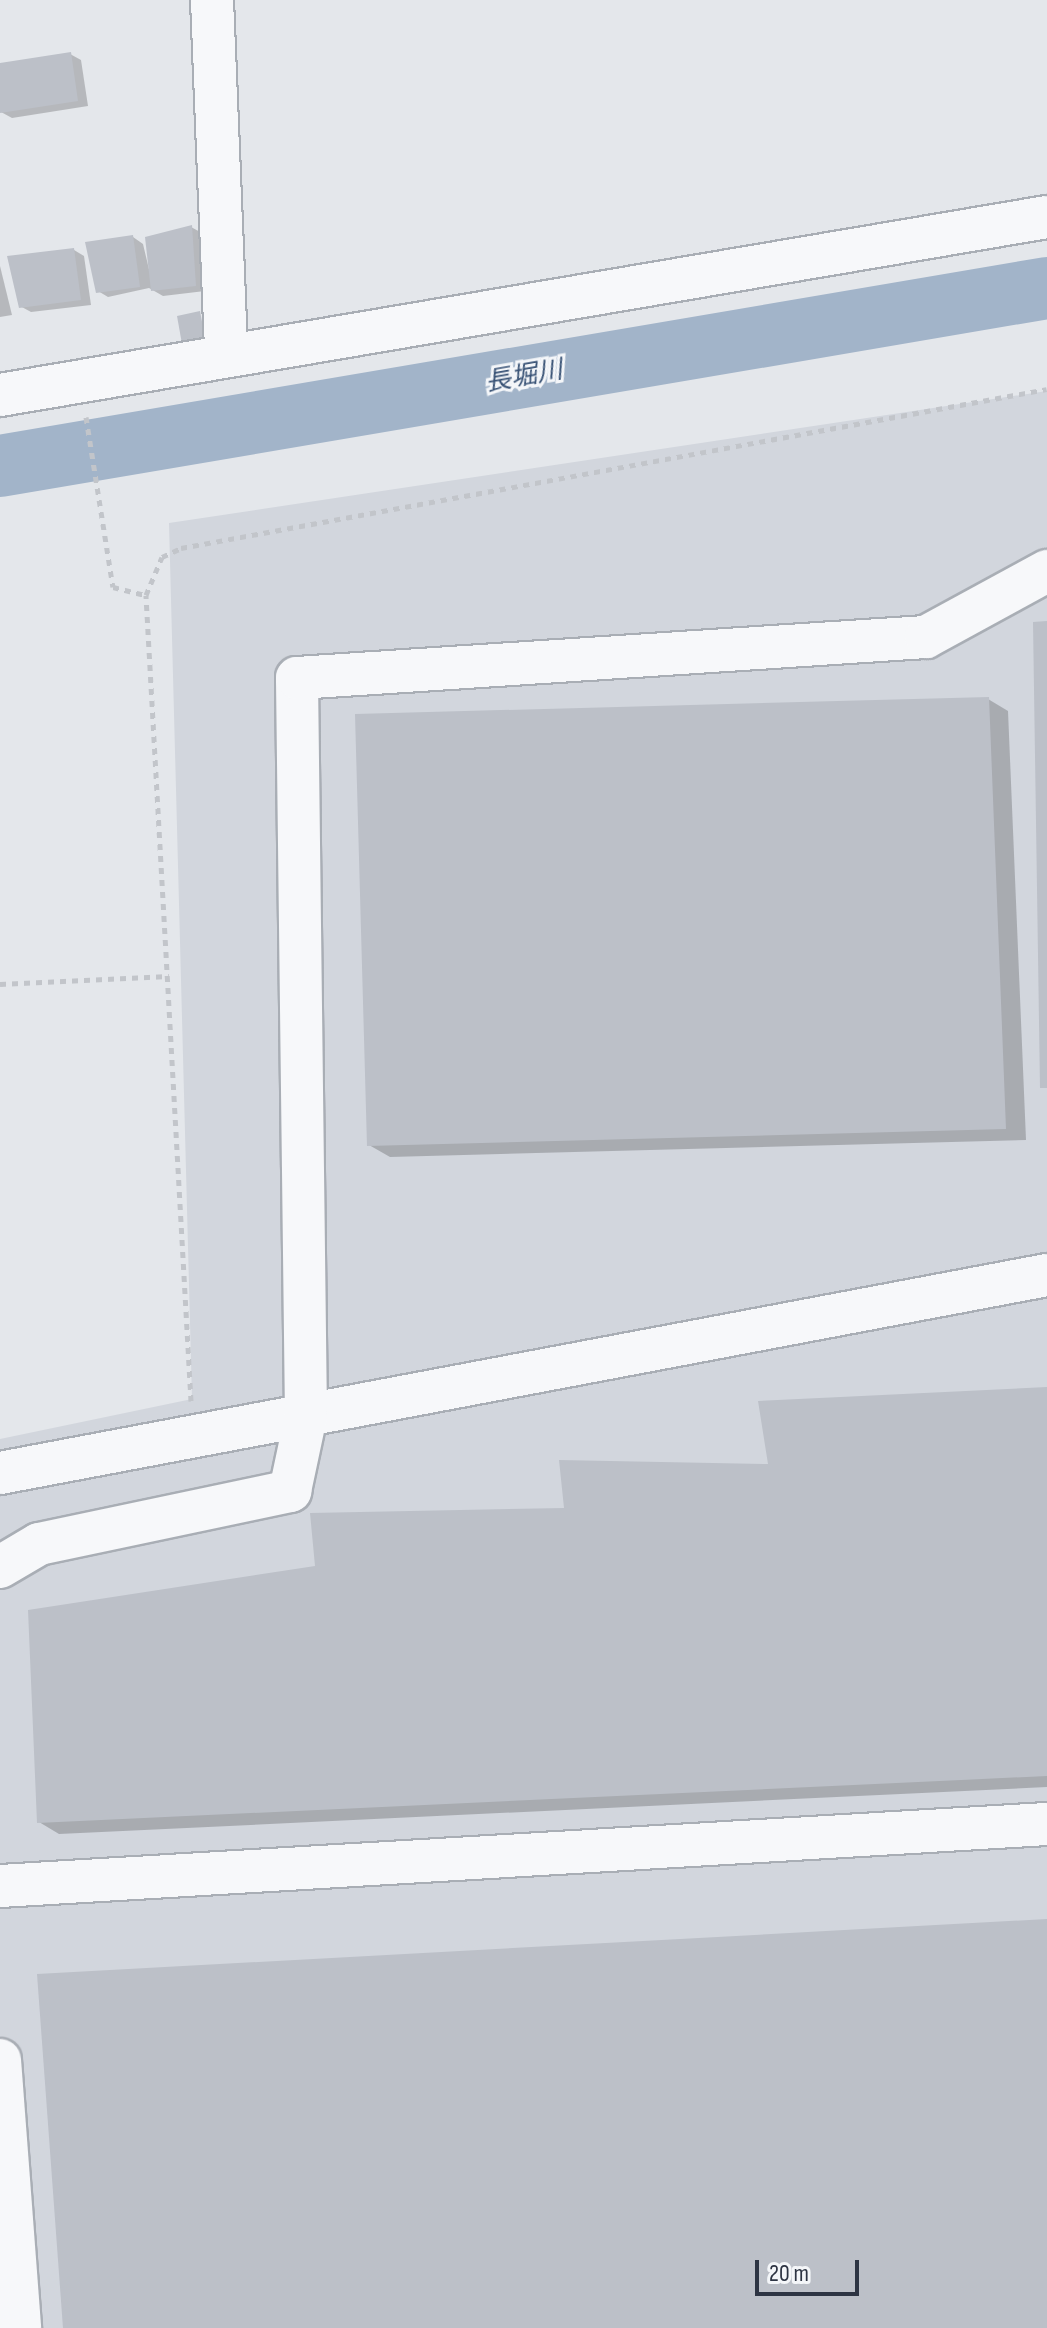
<!DOCTYPE html>
<html>
<head>
<meta charset="utf-8">
<style>
  body { margin:0 }
  #map { position:relative; width:1047px; height:2328px; overflow:hidden; background:#e4e7eb; font-family:"Sofia Sans Condensed","Noto Sans JP",sans-serif }
  div>[style] { position:absolute }
  [style*='--x'] { left:calc(var(--x)*1px); top:calc(var(--y)*1px); width:calc(var(--w)*1px); rotate:calc(var(--a)*1deg) }
  .built>* { inset:0; background:#d2d6dd }
  .shadow>* { inset:0; background:#0003 }
  .river>* { height:62px; margin:-31px; padding:0 31px; transform-origin:31px; border-radius:31px; background:#a2b4c9 }
  .building>* { inset:0; background:#bcc0c8 }
  .path>* { height:5px; margin-top:-2.5px; transform-origin:0; background:repeating-linear-gradient(90deg,#c2c5ca 0 6px,transparent 0 12px) }
  .roads { filter:drop-shadow(2px 0 #a9aeb5) drop-shadow(-2px 0 #a9aeb5) drop-shadow(0 2px #a9aeb5) drop-shadow(0 -2px #a9aeb5) }
  .minor>* { height:42px; margin:-21px; padding:0 21px; transform-origin:21px; border-radius:21px; background:#f7f8fa }
  span { translate:-50% -50%; white-space:nowrap; text-align:center; line-height:1.15; -webkit-text-stroke:6px #f4f6f9; paint-order:stroke }
  .water-label { font-size:26px; color:#385275; font-style:italic }
  .scale { position:absolute; left:755px; top:2260px; width:104px; height:36px; box-sizing:border-box; border:4px solid #2d3443; border-top:0; padding-left:10px; font-size:24px; line-height:28px; white-space:nowrap; color:#2d3443; -webkit-text-stroke:6px #f4f6f9; paint-order:stroke }
</style>
</head>
<body>
<div id="map">
  <div class="built">
    <div style="clip-path:polygon(1047px 391px,1047px 2328px,0 2328px,0 1439px,192px 1399px,169px 523px)"></div>
  </div>
  <div class="shadow">
    <div style="clip-path:polygon(70px 54px,81px 60px,88px 106px,12px 118px,1px 112px,0 65px)"></div>
    <div style="clip-path:polygon(191px 227px,202px 233px,205px 291px,163px 296px,149px 288px,108px 297px,98px 291px,133px 237px,143px 244px,152px 282px)"></div>
    <div style="clip-path:polygon(74px 250px,84px 256px,91px 305px,31px 312px,20px 306px)"></div>
    <div style="clip-path:polygon(0 266px,12px 315px,0 317px)"></div>
    <div style="clip-path:polygon(988px 699px,1008px 711px,1026px 1140px,390px 1157px,369px 1145px)"></div>
    <div style="clip-path:polygon(1047px 1389px,1047px 1787px,59px 1834px,39px 1822px,317px 1568px,771px 1466px)"></div>
  </div>
  <div class="river">
    <div style="--x:0;--y:466;--w:1062;--a:-9.65"></div>
  </div>
  <div class="building">
    <div style="clip-path:polygon(71px 52px,78px 101px,0 113px,0 63px)"></div>
    <div style="clip-path:polygon(192px 225px,196px 286px,151px 291px,145px 237px)"></div>
    <div style="clip-path:polygon(133px 235px,140px 287px,96px 293px,85px 242px)"></div>
    <div style="clip-path:polygon(74px 248px,81px 300px,19px 308px,7px 256px)"></div>
    <div style="clip-path:polygon(200px 311px,205px 338px,182px 344px,177px 316px)"></div>
    <div style="clip-path:polygon(1047px 621px,1047px 1088px,1040px 1088px,1033px 622px)"></div>
    <div style="clip-path:polygon(989px 697px,1006px 1129px,367px 1146px,355px 714px)"></div>
    <div style="clip-path:polygon(1047px 1387px,1047px 1776px,37px 1823px,28px 1610px,315px 1566px,310px 1513px,564px 1508px,559px 1460px,768px 1464px,758px 1401px)"></div>
    <div style="clip-path:polygon(1047px 1919px,1047px 2328px,63px 2328px,37px 1974px)"></div>
  </div>
  <div class="path">
    <div style="--x:86;--y:417;--w:172;--a:81"></div>
    <div style="--x:113;--y:587;--w:34;--a:14"></div>
    <div style="--x:0;--y:984;--w:169;--a:-2.7"></div>
    <div style="--x:191;--y:1401;--w:807;--a:-93.2"></div>
    <div style="--x:146;--y:595;--w:41;--a:-67.2"></div>
    <div style="--x:162;--y:557;--w:21;--a:-25"></div>
    <div style="--x:181;--y:548;--w:880;--a:-10.4"></div>
  </div>
  <div class="roads">
    <div class="minor">
      <div style="--x:212;--y:0;--w:356;--a:87.7"></div>
      <div style="--x:0;--y:395;--w:1062;--a:-9.65"></div>
      <div style="--x:0;--y:1473;--w:1066;--a:-10.71"></div>
      <div style="--x:0;--y:1567;--w:45;--a:-30.5"></div>
      <div style="--x:39;--y:1544;--w:257;--a:-11.9"></div>
      <div style="--x:290;--y:1491;--w:77;--a:-78"></div>
      <div style="--x:306;--y:1416;--w:738;--a:-90.7"></div>
      <div style="--x:297;--y:678;--w:630;--a:-3.73"></div>
      <div style="--x:926;--y:637;--w:138;--a:-28.6"></div>
      <div style="--x:0;--y:1886;--w:1049;--a:-3.39"></div>
      <div style="--x:0;--y:2060;--w:269;--a:85.7"></div>
    </div>
  </div>
  <div class="water-label">
    <span style="left:524px;top:377px;rotate:-10deg">長堀川</span>
  </div>
  <div class="scale">20 m</div>
</div>
</body>
</html>
